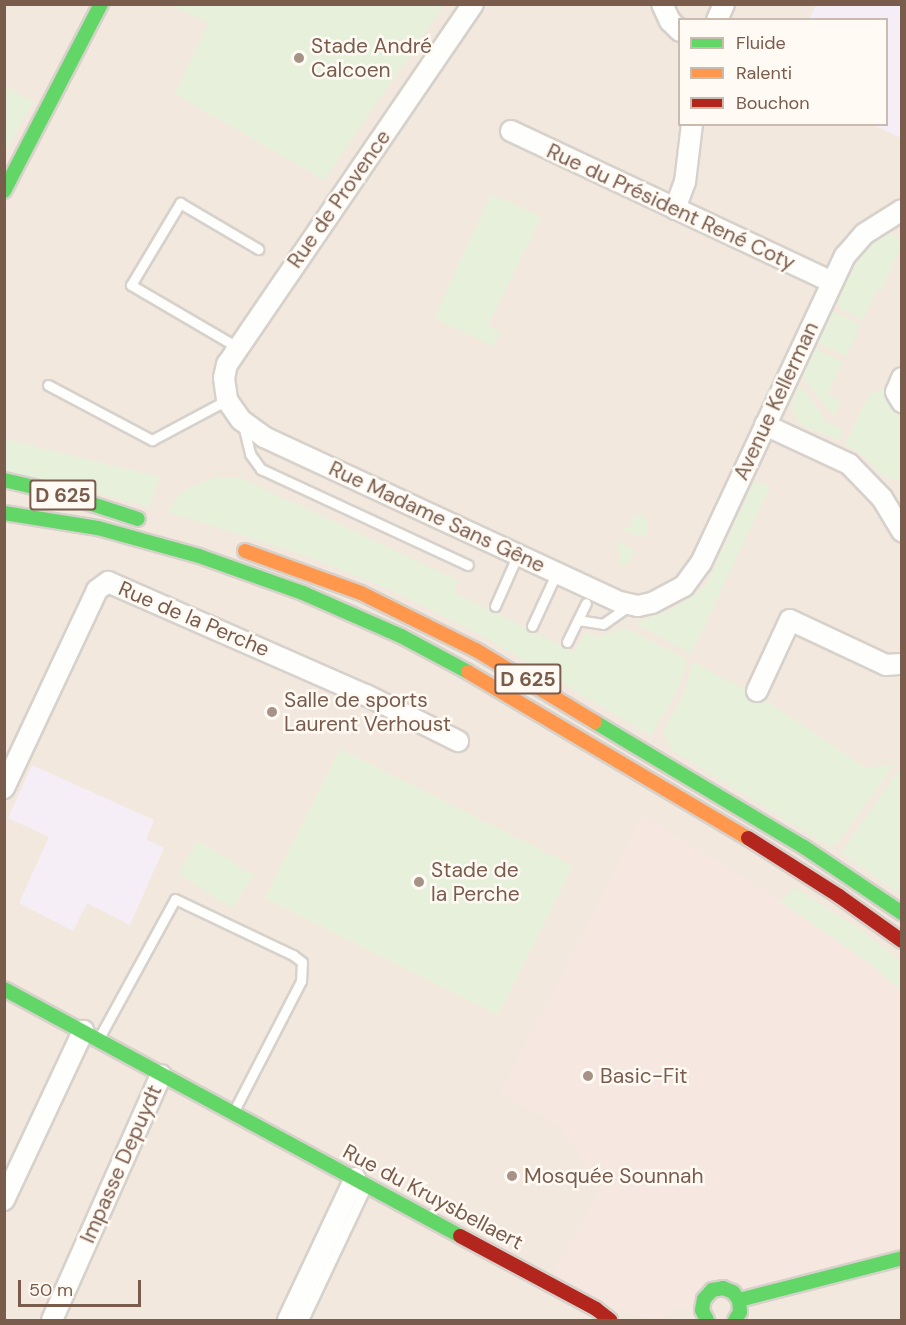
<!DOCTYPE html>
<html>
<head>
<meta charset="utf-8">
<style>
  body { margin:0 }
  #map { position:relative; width:906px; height:1325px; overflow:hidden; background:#f9f5f0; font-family:"DM Sans",sans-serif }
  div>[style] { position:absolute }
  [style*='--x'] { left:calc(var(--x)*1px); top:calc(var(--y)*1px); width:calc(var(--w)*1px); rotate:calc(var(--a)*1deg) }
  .residential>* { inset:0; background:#f2e8de }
  .commercial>* { inset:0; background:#f6e8e1 }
  .education>* { inset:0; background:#f6eef6 }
  .green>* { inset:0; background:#e7f0db }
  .roads { filter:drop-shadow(2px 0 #d7d1cb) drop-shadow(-2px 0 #d7d1cb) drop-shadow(0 2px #d7d1cb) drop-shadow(0 -2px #d7d1cb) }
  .lane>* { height:9px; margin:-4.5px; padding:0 4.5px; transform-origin:4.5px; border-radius:4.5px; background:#fefefd }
  .street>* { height:20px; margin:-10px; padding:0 10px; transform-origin:10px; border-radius:10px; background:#fefefd }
  .fast>* { height:14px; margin:-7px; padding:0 7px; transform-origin:7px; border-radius:7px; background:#63d668 }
  .slow>* { height:14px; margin:-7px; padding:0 7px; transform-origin:7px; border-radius:7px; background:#ff974d }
  .jam>* { height:14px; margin:-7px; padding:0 7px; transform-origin:7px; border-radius:7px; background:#b3261e }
  .dots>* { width:16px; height:16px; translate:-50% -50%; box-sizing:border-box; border:3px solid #fffaf3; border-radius:50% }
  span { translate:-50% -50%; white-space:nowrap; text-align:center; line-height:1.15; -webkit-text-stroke:5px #fffaf3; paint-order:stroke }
  .shield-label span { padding:2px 4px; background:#fffaf3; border:2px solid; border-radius:4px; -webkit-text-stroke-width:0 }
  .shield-label { font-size:20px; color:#7a5c4d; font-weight:700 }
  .poi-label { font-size:21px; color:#7a5c4d }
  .left { translate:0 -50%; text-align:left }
  .street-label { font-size:21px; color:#7a5c4d }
  .frame { position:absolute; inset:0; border:6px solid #7a5c4d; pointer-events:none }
  .legend { position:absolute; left:678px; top:18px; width:210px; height:108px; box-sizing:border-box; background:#fffaf3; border:2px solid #cabbb1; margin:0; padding:8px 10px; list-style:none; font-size:18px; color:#7a5c4d }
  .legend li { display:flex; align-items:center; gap:12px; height:30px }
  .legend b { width:30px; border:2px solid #cabbb1 }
  .scale { position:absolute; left:18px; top:1280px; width:123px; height:27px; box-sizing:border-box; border:3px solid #7a5c4d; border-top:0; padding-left:8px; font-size:18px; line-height:21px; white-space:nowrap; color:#7a5c4d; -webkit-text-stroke:4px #fffaf3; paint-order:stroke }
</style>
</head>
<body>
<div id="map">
  <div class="residential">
    <div style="clip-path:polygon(evenodd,5px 5px,901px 5px,901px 1320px,5px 1320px,5px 5px,680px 20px,886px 20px,886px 124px,680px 124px,680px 20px)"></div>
  </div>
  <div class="commercial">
    <div style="clip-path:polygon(643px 816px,765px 891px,874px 967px,901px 992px,901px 1247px,673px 1310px,661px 1320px,652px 1320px,614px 1307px,554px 1274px,601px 1188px,557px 1123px,500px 1094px)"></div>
  </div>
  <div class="education">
    <div style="clip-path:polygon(816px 5px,901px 5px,901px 138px,873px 125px,886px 124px,886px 20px,809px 19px)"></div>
    <div style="clip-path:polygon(32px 765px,154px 820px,146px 839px,164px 848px,130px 925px,87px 903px,73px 931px,19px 903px,49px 837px,8px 818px)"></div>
  </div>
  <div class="green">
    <div style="clip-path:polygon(170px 5px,444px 5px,324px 180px,175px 94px,208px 23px)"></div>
    <div style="clip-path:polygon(5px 86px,33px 102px,5px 152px)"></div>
    <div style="clip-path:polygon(491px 194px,541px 217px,488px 326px,500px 332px,493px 346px,434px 318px)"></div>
    <div style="clip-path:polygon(887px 232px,901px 239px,901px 247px,881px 290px,878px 288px,863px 320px,843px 310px,836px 302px,856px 263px,867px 248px)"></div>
    <div style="clip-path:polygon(832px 311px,861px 325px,846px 356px,817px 343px)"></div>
    <div style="clip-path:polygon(816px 348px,843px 362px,827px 395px,842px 401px,834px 416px,804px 379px,804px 371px)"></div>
    <div style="clip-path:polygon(890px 386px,901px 410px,901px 481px,882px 476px,866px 458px,845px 444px,869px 395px)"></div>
    <div style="clip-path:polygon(799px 387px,804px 389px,827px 422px,845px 431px,840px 440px,803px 426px,796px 419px,791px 404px)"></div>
    <div style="clip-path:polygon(4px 439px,159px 477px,150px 507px,5px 470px)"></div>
    <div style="clip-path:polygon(239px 477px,458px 580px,455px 593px,574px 652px,585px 632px,597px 637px,625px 628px,685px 658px,686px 666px,678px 690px,651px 736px,481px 635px,391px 590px,304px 555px,168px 512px,175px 498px,186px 489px,213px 478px)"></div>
    <div style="clip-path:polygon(754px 481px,770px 487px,691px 654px,635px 623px,674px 608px,702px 589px,710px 577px)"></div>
    <div style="clip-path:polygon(640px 514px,648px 520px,648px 530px,645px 534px,640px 536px,622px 530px,632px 525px,630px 519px)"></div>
    <div style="clip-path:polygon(617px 539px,635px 552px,629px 563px,614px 563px,620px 561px)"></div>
    <div style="clip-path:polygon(693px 662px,764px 699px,866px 768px,895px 764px,836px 845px,830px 847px,672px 750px,663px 731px,683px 695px)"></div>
    <div style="clip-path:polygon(340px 749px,573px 866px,498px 1015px,265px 898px)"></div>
    <div style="clip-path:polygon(901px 766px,901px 895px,841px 853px)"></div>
    <div style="clip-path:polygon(198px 841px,254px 875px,232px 909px,178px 873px)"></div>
    <div style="clip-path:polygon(796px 888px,863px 931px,901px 962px,901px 992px,874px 967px,780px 901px,790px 891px)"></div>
  </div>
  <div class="roads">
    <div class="lane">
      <div style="--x:237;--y:347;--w:123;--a:-149.7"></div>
      <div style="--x:131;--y:285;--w:96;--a:-59.1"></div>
      <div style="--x:180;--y:203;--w:91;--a:30.5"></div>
      <div style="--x:48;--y:385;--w:118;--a:27.9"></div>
      <div style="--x:152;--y:440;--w:85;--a:-28.1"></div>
      <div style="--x:243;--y:425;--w:30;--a:76"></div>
      <div style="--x:250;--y:454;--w:19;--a:54"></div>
      <div style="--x:261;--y:469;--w:228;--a:24.9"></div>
      <div style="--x:495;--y:606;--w:57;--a:-66.1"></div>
      <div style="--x:578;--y:620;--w:25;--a:9"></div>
      <div style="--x:603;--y:624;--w:32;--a:-35"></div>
      <div style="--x:532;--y:626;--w:60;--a:-65.2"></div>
      <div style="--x:567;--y:642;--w:43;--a:-64"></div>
      <div style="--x:99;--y:1038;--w:158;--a:-61.3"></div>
      <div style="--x:175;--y:899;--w:131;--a:25.4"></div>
      <div style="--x:293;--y:955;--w:11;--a:38"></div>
      <div style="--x:302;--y:962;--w:19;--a:93"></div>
      <div style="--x:301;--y:981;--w:146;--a:117.3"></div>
      <div style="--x:303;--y:1320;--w:147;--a:-64.7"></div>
    </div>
    <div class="street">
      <div style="--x:473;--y:4;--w:436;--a:124.3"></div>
      <div style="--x:227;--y:364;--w:14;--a:102"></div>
      <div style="--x:224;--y:378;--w:22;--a:82"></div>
      <div style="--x:227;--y:400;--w:24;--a:55"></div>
      <div style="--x:241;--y:420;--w:29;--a:36"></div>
      <div style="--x:264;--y:437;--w:392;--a:24.9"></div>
      <div style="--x:620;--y:602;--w:18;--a:13"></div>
      <div style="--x:638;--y:606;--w:14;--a:-12"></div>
      <div style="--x:652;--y:603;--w:36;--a:-28"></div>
      <div style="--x:684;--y:586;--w:29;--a:-54"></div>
      <div style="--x:701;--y:563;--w:339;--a:-64.9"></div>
      <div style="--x:845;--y:256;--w:29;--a:-49"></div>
      <div style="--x:864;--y:234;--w:45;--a:-32.3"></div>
      <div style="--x:662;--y:4;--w:19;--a:65"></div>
      <div style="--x:670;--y:21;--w:14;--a:45"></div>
      <div style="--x:717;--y:20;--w:17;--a:-66"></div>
      <div style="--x:511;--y:131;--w:355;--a:25.2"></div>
      <div style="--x:675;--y:209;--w:29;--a:-70"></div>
      <div style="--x:685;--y:182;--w:58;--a:-83.1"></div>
      <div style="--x:902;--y:378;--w:15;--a:113"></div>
      <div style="--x:896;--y:392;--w:12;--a:59"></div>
      <div style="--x:765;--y:425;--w:93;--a:24.9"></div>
      <div style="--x:849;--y:464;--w:47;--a:45.9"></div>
      <div style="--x:882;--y:498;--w:39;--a:59"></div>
      <div style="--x:757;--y:691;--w:78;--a:-65.1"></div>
      <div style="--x:790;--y:620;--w:106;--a:25.1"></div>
      <div style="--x:886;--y:665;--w:16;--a:-4"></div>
      <div style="--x:4;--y:788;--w:219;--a:-64.8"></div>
      <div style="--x:97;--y:590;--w:14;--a:-36"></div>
      <div style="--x:108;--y:582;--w:282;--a:23.7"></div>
      <div style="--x:366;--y:695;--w:103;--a:26.6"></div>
      <div style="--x:4;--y:1200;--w:187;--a:-64.9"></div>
      <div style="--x:52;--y:1320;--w:268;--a:-66"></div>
      <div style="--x:288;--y:1320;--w:157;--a:-64.7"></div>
    </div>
    <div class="fast">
      <div style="--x:4;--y:191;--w:211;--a:-62.6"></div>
      <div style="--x:4;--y:480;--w:52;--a:13.2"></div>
      <div style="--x:55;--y:492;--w:87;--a:18"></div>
      <div style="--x:4;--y:513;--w:95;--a:9.1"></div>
      <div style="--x:98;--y:528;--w:105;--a:15.5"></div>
      <div style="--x:199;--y:556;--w:110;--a:19.6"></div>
      <div style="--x:303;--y:593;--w:107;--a:23.7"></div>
      <div style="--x:401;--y:636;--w:76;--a:28.2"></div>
      <div style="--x:595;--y:722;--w:244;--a:30.9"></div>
      <div style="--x:804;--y:847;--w:118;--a:34"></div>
      <div style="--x:4;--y:989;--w:519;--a:28.44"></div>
      <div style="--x:739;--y:1300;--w:168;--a:-14.4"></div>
      <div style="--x:707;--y:1320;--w:11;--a:-117"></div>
      <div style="--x:702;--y:1310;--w:11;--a:-80"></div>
      <div style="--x:704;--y:1299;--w:12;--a:-48"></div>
      <div style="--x:712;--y:1290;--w:11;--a:-10"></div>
      <div style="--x:723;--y:1288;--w:11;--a:22"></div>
      <div style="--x:733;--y:1292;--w:10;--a:53"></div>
      <div style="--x:739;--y:1300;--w:12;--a:85"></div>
      <div style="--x:740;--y:1312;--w:9;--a:122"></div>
    </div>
    <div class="slow">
      <div style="--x:245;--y:551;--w:123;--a:19.9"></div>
      <div style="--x:361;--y:593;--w:128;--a:26.4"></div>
      <div style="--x:476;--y:650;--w:139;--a:31.2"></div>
      <div style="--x:468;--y:672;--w:326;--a:30.7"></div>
    </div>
    <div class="jam">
      <div style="--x:748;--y:838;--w:108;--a:32.5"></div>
      <div style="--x:839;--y:896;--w:77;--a:35.5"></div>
      <div style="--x:460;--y:1236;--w:154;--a:28.2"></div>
      <div style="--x:596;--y:1309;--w:18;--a:38"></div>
    </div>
  </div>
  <div class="dots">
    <div style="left:299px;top:58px;background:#a69286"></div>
    <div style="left:272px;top:712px;background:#a69286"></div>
    <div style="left:419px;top:882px;background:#a69286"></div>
    <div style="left:588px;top:1076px;background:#a69286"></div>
    <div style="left:512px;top:1176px;background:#a69286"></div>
  </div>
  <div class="shield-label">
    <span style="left:63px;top:495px">D 625</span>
    <span style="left:528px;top:679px">D 625</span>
  </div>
  <div class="poi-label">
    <span class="left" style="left:311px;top:58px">Stade André<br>Calcoen</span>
    <span class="left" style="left:284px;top:712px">Salle de sports<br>Laurent Verhoust</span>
    <span class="left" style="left:431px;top:882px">Stade de<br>la Perche</span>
    <span class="left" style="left:600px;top:1076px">Basic-Fit</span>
    <span class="left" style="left:524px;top:1176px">Mosquée Sounnah</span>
  </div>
  <div class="street-label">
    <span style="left:339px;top:199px;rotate:-55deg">Rue de Provence</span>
    <span style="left:671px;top:207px;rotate:25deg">Rue du Président René Coty</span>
    <span style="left:776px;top:401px;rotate:-65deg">Avenue Kellerman</span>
    <span style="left:437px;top:517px;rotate:25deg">Rue Madame Sans Gêne</span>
    <span style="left:194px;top:619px;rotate:23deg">Rue de la Perche</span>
    <span style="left:121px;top:1164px;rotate:-66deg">Impasse Depuydt</span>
    <span style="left:433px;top:1197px;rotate:28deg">Rue du Kruysbellaert</span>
  </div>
  <div class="frame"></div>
  <ul class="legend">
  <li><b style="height:8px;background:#63d668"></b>Fluide</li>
  <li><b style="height:8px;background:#ff974d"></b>Ralenti</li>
  <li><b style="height:8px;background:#b3261e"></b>Bouchon</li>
  </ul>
  <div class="scale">50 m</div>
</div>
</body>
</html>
